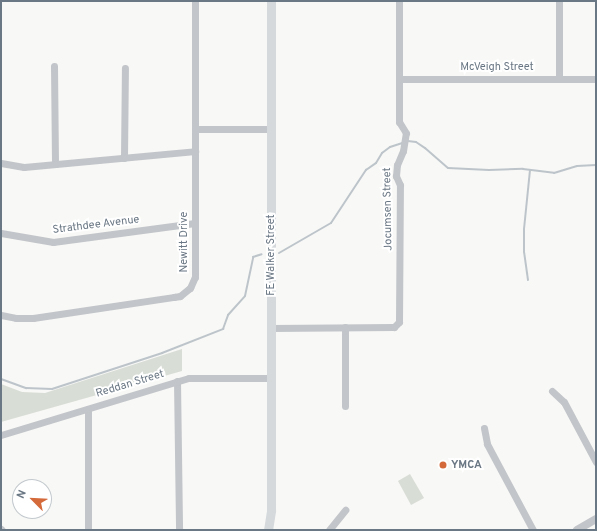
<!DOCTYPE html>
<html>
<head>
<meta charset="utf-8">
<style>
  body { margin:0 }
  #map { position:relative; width:597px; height:531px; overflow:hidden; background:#f8f8f6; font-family:Overpass,sans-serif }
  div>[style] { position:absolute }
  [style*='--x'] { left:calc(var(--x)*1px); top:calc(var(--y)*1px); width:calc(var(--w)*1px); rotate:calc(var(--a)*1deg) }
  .green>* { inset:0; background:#d8ddd5 }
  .stream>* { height:2px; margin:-1px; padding:0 1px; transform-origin:1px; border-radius:1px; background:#bdc5cb }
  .minor>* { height:7px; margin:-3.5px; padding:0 3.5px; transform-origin:3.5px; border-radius:3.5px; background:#c2c5c9 }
  .tertiary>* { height:8px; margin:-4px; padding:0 4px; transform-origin:4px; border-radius:4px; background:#c2c5c9 }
  .secondary>* { height:9px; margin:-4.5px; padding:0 4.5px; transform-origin:4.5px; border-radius:4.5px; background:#d5d9dc }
  .dots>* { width:11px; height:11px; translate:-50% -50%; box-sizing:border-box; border:2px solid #fff; border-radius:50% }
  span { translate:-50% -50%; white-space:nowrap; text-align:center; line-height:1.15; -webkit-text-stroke:4px #fff; paint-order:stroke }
  .street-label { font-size:11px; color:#6a7784 }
  .poi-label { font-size:11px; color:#6a7784; font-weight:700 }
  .left { translate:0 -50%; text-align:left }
  .frame { position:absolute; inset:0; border:2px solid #6a7784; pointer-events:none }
  .north { position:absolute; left:12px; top:479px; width:40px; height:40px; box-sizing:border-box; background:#fff; border:1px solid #c3c9ce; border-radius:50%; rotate:294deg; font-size:11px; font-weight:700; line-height:16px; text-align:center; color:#6a7784 }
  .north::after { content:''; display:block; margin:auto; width:14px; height:18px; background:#d4693a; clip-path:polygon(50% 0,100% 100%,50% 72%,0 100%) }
</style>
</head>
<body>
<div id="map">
  <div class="green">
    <div style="clip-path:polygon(182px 349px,182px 371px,1px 422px,1px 384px,22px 392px,45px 393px)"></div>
    <div style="clip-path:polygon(410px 474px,424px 498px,411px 505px,398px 481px)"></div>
  </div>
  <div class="stream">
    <div style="--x:408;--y:141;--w:8;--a:7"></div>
    <div style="--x:416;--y:142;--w:11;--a:34"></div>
    <div style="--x:425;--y:148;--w:30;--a:41"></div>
    <div style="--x:448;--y:168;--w:41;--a:2.8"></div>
    <div style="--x:489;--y:170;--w:34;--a:-2"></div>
    <div style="--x:523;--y:169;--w:31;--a:7"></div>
    <div style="--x:554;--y:173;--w:24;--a:-17"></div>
    <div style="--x:577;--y:166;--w:19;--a:-3"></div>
    <div style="--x:279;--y:253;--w:60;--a:-30"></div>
    <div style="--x:331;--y:223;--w:64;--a:-56.6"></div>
    <div style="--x:366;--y:170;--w:12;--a:-35"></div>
    <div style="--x:376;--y:163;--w:12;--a:-59"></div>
    <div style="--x:382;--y:153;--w:10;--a:-37"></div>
    <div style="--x:390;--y:147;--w:13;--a:-18"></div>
    <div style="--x:528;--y:280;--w:28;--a:-98"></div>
    <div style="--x:524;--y:252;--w:23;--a:-90"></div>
    <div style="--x:524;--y:229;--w:59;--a:-84.2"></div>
    <div style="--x:1;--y:379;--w:27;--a:20"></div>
    <div style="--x:26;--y:388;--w:26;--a:2"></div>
    <div style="--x:52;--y:389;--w:116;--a:-18.1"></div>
    <div style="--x:162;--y:353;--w:66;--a:-21.5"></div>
    <div style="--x:223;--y:329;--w:15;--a:-70"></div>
    <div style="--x:228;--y:315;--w:25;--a:-48"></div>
    <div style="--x:245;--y:296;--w:40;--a:-78"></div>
    <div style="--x:253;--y:257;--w:9;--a:-18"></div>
  </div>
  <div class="minor">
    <div style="--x:54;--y:66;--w:98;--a:89.4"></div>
    <div style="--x:559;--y:78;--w:77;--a:-90"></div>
    <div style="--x:399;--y:79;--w:197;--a:0"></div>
    <div style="--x:196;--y:129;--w:75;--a:0"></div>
    <div style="--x:124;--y:158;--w:90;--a:-89.4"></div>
    <div style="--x:1;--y:163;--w:23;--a:10"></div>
    <div style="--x:24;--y:167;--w:172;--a:-5.3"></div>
    <div style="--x:1;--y:233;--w:53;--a:9.8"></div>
    <div style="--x:53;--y:242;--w:143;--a:-7.6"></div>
    <div style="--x:1;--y:315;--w:15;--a:11"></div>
    <div style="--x:16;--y:318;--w:17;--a:0"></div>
    <div style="--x:33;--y:318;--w:143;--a:-8.5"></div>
    <div style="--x:174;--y:297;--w:6;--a:-9"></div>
    <div style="--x:180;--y:296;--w:13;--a:-39"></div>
    <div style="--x:190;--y:288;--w:12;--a:-66"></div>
    <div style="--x:195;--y:277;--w:276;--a:-90"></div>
    <div style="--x:345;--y:327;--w:79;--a:90"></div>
    <div style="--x:271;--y:328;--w:123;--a:-0.5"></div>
    <div style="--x:394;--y:327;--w:7;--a:-45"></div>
    <div style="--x:399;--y:322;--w:137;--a:-89.6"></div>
    <div style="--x:400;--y:185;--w:10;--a:-114"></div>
    <div style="--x:396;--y:176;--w:11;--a:-85"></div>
    <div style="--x:397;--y:165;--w:15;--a:-67"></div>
    <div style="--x:403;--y:151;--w:18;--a:-81"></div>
    <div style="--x:406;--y:133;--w:13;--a:-122"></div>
    <div style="--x:399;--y:122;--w:121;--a:-90"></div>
    <div style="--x:177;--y:381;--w:149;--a:89.2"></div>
    <div style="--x:552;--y:391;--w:16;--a:43"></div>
    <div style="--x:564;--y:402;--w:68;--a:61.9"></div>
    <div style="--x:88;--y:409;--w:121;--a:90"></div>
    <div style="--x:484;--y:428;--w:16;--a:79"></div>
    <div style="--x:487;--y:444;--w:98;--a:61.9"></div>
    <div style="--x:1;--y:435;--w:196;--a:-16.9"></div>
    <div style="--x:189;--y:378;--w:81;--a:0"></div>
    <div style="--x:1;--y:529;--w:1;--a:45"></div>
    <div style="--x:329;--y:530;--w:26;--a:-51"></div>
  </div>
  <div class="tertiary">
    <div style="--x:577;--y:530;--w:22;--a:-30"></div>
  </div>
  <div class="secondary">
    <div style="--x:268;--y:530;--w:20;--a:-81"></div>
    <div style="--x:271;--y:510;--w:509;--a:-90"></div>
  </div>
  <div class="dots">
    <div style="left:443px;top:465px;background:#d4693a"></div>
  </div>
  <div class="street-label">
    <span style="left:497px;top:67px">McVeigh Street</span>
    <span style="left:388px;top:209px;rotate:-91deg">Jocumsen Street</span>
    <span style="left:96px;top:225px;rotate:-7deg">Strathdee Avenue</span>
    <span style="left:184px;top:242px;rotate:-90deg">Newitt Drive</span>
    <span style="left:271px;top:255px;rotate:-90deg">FE Walker Street</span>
    <span style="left:130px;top:384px;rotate:-17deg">Reddan Street</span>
  </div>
  <div class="poi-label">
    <span class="left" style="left:451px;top:465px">YMCA</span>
  </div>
  <div class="frame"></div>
  <div class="north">N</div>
</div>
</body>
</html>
